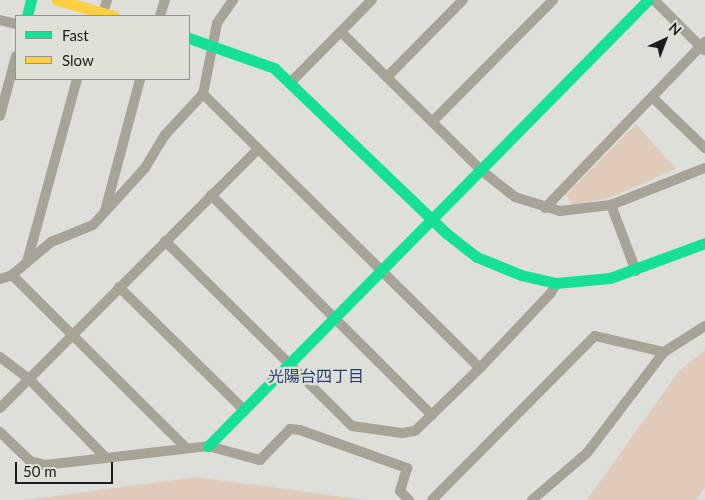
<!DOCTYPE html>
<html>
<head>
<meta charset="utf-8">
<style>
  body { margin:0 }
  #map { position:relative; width:705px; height:500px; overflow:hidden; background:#dedfdb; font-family:Lato,"Noto Sans JP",sans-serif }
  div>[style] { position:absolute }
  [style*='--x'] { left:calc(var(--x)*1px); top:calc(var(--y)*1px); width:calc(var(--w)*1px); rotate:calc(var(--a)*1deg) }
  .green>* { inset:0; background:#e0cbbb }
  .street>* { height:10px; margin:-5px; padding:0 5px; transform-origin:5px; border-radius:5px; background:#a7a396 }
  .fast>* { height:11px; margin:-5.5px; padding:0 5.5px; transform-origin:5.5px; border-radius:5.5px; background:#16e098 }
  .slow>* { height:11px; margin:-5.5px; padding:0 5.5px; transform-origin:5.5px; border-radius:5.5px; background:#ffcf43 }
  span { translate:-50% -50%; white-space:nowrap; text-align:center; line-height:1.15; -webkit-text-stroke:4.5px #dfe1d9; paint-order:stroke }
  .neighbourhood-label { font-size:16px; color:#223d74 }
  .legend { position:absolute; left:15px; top:15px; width:175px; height:65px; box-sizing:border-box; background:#dfe1d9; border:1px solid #91938d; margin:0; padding:6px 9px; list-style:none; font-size:15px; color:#1c1d1a }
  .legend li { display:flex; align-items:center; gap:10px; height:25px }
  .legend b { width:25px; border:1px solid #91938d }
  .north { position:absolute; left:640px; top:15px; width:50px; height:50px; -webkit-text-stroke:4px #dfe1d9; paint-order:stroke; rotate:43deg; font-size:14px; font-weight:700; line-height:20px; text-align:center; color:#1c1d1a }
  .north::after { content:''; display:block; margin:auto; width:18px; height:22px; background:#1c1d1a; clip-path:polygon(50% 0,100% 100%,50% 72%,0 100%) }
  .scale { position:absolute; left:15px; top:462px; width:98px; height:22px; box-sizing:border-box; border:2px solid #1c1d1a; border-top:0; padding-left:6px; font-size:15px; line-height:18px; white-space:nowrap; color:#1c1d1a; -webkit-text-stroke:4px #dfe1d9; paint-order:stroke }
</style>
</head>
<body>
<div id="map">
  <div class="green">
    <div style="clip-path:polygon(636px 124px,676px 169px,609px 198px,572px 205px,566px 195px)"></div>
    <div style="clip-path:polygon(705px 350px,705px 487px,697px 500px,587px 500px,679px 371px)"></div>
    <div style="clip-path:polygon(196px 477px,366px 500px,25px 500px)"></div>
  </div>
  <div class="street">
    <div style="--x:654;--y:0;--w:71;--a:45"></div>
    <div style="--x:103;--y:13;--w:14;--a:-73"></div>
    <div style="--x:160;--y:16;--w:17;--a:-73"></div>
    <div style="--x:0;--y:20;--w:16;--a:14"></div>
    <div style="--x:341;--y:32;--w:198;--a:44.6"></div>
    <div style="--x:482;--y:171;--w:42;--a:38.2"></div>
    <div style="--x:515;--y:197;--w:47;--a:17.3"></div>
    <div style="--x:560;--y:211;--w:51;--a:-6.7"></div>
    <div style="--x:387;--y:77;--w:108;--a:-45.4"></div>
    <div style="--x:292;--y:81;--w:114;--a:-45.4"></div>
    <div style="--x:203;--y:94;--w:390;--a:44.7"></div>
    <div style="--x:652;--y:97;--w:74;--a:43.9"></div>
    <div style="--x:0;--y:116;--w:62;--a:-75.1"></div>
    <div style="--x:432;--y:122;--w:172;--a:-45.2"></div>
    <div style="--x:211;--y:195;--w:312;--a:44.9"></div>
    <div style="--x:545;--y:208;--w:231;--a:-46.1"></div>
    <div style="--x:105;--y:211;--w:137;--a:-75.1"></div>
    <div style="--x:165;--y:241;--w:263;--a:44.7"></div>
    <div style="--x:352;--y:426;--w:50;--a:8"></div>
    <div style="--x:402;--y:433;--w:13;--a:-9"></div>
    <div style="--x:415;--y:431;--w:91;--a:-44.1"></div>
    <div style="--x:480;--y:368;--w:103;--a:-46.6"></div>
    <div style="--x:551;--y:293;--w:11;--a:-63"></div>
    <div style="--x:27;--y:262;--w:190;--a:-74.7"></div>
    <div style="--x:636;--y:271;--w:71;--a:-110.7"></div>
    <div style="--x:611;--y:205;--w:101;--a:-21.5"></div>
    <div style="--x:12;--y:275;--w:244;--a:44.8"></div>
    <div style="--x:0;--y:279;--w:13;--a:-18"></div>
    <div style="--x:12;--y:275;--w:51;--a:-40.2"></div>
    <div style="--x:51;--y:242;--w:45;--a:-22"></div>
    <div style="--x:93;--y:225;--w:77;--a:-47.6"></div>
    <div style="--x:145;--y:168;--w:39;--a:-59"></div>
    <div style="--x:165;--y:135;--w:56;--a:-47.2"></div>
    <div style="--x:203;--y:94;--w:72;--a:-78.8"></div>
    <div style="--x:217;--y:23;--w:28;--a:-55"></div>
    <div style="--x:119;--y:287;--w:175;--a:44.5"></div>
    <div style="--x:0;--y:357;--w:36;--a:37"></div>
    <div style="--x:29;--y:379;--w:109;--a:45.7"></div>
    <div style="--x:0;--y:408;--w:366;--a:-45.1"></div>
    <div style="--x:0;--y:432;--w:42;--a:44"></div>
    <div style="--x:30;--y:461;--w:16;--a:15"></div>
    <div style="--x:45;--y:465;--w:164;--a:-6.6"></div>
    <div style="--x:208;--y:446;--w:54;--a:15.1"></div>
    <div style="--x:260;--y:460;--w:43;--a:-45.9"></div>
    <div style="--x:290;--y:429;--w:10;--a:6"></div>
    <div style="--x:300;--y:430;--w:114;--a:19.6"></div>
    <div style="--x:407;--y:468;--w:24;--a:107"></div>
    <div style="--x:400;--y:491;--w:13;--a:45"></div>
    <div style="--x:432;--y:500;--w:231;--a:-45.2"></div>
    <div style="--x:595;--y:336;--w:71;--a:13.1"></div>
    <div style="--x:532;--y:500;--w:72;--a:-40.5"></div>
    <div style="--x:587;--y:453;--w:127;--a:-52.7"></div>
    <div style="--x:664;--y:352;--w:49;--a:-32.4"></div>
  </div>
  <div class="fast">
    <div style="--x:27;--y:16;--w:16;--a:-76"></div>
    <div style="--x:189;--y:38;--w:90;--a:19.4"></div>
    <div style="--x:274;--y:68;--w:238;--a:43.8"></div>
    <div style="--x:446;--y:233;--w:39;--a:38"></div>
    <div style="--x:477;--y:257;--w:48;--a:22.2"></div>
    <div style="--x:521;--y:275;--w:36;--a:13"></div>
    <div style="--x:556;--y:283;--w:54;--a:-5.3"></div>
    <div style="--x:610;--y:278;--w:101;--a:-20.2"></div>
    <div style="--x:208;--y:446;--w:627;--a:-45.39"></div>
  </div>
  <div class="slow">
    <div style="--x:57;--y:0;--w:59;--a:15.7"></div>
  </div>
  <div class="neighbourhood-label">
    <span style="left:316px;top:376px">光陽台四丁目</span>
  </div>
  <ul class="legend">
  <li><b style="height:6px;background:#16e098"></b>Fast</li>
  <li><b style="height:6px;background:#ffcf43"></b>Slow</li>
  </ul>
  <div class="north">N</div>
  <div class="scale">50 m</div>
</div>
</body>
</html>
